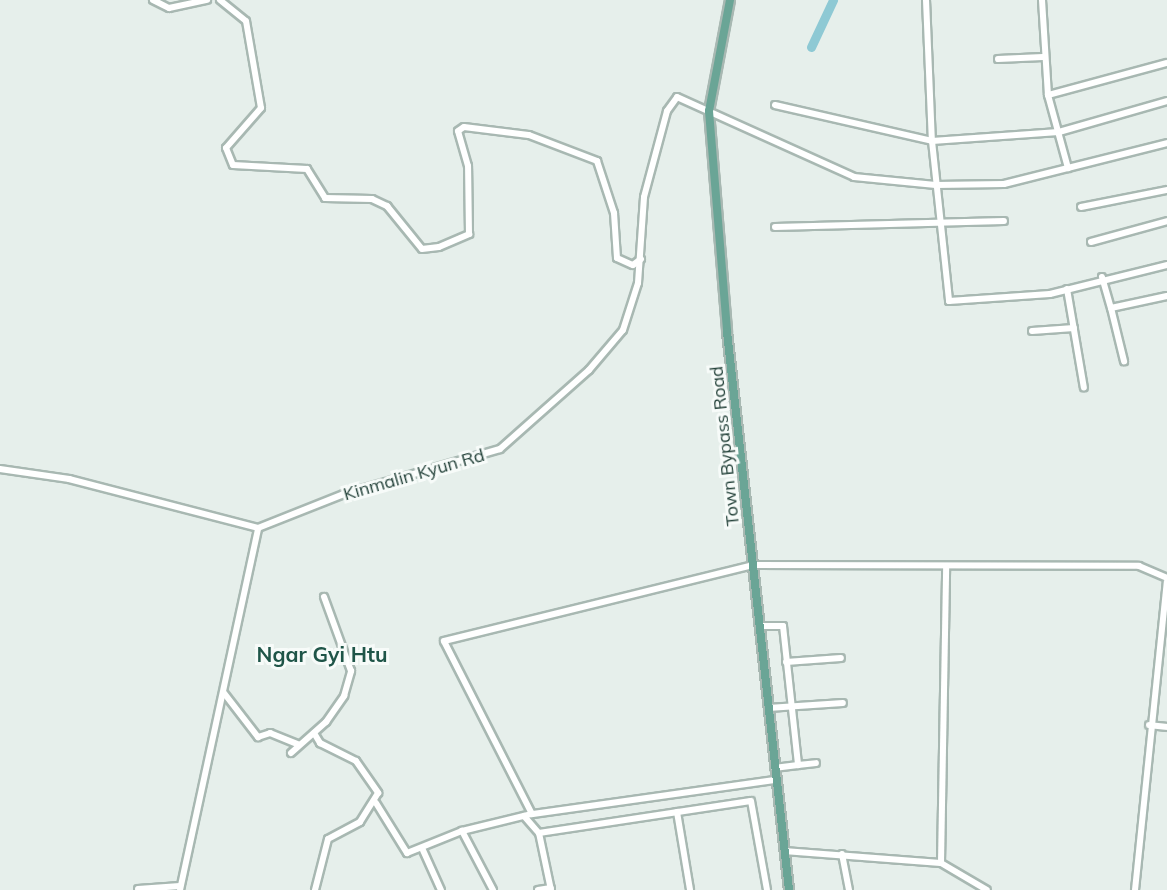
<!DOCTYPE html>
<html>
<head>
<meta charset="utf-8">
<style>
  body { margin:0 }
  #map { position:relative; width:1167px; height:890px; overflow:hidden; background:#e6efeb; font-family:Mulish,sans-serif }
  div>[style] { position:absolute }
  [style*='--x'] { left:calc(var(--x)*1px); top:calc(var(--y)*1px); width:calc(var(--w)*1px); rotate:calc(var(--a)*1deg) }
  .river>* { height:9px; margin:-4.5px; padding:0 4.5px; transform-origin:4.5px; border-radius:4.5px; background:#8ec9d4 }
  .roads { filter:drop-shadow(2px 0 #a8b8b2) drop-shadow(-2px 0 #a8b8b2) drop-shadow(0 2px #a8b8b2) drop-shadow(0 -2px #a8b8b2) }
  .minor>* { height:6px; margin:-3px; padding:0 3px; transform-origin:3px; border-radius:3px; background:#fff }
  .major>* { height:8px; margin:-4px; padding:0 4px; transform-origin:4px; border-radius:4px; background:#6aa596 }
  span { translate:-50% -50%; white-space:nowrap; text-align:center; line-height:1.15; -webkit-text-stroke:6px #f7fbf9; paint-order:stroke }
  .street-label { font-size:18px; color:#24423a }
  .quarter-label { font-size:21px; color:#1f5548; font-weight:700 }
</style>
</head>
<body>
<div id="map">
  <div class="river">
    <div style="--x:811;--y:47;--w:52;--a:-64.9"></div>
  </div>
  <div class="roads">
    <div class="minor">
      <div style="--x:153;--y:0;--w:18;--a:27"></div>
      <div style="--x:169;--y:8;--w:39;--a:-12"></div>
      <div style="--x:220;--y:0;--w:33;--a:39"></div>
      <div style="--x:246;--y:21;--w:88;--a:80.2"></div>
      <div style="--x:261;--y:108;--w:53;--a:131.2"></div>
      <div style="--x:226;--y:148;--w:18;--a:68"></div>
      <div style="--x:233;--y:165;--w:74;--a:3.1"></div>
      <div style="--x:307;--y:169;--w:34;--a:58"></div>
      <div style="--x:325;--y:198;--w:47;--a:1.2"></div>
      <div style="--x:372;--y:199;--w:17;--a:25"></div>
      <div style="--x:387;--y:206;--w:55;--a:50.9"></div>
      <div style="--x:422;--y:249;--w:17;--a:-7"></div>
      <div style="--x:439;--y:247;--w:33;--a:-23"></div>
      <div style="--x:469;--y:234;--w:68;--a:-90.8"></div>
      <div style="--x:468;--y:166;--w:36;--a:-106"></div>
      <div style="--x:458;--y:131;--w:7;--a:-34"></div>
      <div style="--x:464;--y:127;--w:65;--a:7"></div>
      <div style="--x:529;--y:135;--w:73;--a:20.9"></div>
      <div style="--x:597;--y:161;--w:55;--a:71.9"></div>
      <div style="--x:614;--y:213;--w:45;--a:86.2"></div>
      <div style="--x:617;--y:258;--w:17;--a:24"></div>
      <div style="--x:633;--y:265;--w:10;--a:-37"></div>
      <div style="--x:926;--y:0;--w:141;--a:87.6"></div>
      <div style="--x:932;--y:141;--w:161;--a:83.9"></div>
      <div style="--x:949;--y:301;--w:101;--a:-4"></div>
      <div style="--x:1050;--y:294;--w:121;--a:-13.9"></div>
      <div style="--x:1042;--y:0;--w:95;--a:86.4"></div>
      <div style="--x:1048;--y:95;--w:76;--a:74.7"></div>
      <div style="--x:998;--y:59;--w:45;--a:-2.5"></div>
      <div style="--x:1048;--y:95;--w:123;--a:-15.1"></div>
      <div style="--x:775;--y:105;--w:161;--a:12.9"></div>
      <div style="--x:932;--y:141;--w:127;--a:-4.1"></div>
      <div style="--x:1059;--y:132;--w:112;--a:-16"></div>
      <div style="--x:1081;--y:207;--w:88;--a:-11.2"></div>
      <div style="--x:775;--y:227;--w:229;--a:-1.5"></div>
      <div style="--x:1091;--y:242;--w:79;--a:-15.4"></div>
      <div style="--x:1102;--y:277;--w:32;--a:74"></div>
      <div style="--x:1111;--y:308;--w:57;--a:-12.1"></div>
      <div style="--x:1067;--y:289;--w:100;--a:80.3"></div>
      <div style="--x:1111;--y:308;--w:55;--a:76.2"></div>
      <div style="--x:1032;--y:331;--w:42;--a:-4.1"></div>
      <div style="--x:0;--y:469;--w:70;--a:8.2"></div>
      <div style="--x:69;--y:479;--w:195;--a:14.5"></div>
      <div style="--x:258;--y:528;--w:92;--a:-21.6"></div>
      <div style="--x:344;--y:494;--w:162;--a:-16.1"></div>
      <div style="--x:500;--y:449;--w:119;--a:-41.6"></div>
      <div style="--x:589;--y:370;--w:52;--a:-49.6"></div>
      <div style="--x:623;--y:330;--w:49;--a:-72.3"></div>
      <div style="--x:638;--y:283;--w:86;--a:-86"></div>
      <div style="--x:644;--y:197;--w:89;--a:-75"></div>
      <div style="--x:667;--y:111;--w:17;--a:-54"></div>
      <div style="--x:677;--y:97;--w:194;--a:24.3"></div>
      <div style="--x:854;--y:177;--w:82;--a:5.6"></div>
      <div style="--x:936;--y:185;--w:68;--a:-0.8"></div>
      <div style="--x:1004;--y:184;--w:168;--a:-14.1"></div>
      <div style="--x:759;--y:626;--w:24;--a:0"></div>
      <div style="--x:783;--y:626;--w:140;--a:83.8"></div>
      <div style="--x:798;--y:765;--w:24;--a:173"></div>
      <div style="--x:786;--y:662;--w:55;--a:-4.2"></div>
      <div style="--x:224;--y:693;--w:56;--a:52.3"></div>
      <div style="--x:258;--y:737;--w:13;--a:-18"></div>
      <div style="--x:270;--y:733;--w:31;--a:22"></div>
      <div style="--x:768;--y:708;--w:75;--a:-3.8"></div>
      <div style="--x:1149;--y:725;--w:18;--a:6"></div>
      <div style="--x:314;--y:733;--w:12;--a:59"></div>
      <div style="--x:320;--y:743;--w:40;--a:26.6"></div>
      <div style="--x:356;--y:761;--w:39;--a:55"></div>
      <div style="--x:378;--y:793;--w:34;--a:122"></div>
      <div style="--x:360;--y:822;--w:36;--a:152"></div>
      <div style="--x:328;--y:839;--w:53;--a:104.3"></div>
      <div style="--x:291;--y:753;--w:47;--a:-41.5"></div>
      <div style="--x:326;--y:722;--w:32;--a:-55"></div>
      <div style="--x:344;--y:696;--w:26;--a:-74"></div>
      <div style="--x:351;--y:671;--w:79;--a:-110"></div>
      <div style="--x:798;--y:765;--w:18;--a:-6"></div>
      <div style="--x:775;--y:780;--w:245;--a:172"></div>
      <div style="--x:532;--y:814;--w:194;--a:-117"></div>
      <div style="--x:444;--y:641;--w:318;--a:-13.8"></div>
      <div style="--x:753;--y:565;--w:386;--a:0.1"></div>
      <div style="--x:1139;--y:566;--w:30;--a:23"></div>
      <div style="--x:376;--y:803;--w:59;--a:58.2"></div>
      <div style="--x:407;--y:853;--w:59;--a:-21.8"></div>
      <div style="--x:677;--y:812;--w:79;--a:80.5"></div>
      <div style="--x:524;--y:816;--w:23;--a:49"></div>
      <div style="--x:539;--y:833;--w:58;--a:78.1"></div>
      <div style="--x:539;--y:833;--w:214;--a:-8.6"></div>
      <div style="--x:751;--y:801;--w:90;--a:79.8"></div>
      <div style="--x:422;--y:848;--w:46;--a:65.7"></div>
      <div style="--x:784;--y:851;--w:157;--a:4.4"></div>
      <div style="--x:941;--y:863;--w:53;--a:30.4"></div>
      <div style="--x:842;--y:854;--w:37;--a:79"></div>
      <div style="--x:941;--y:863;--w:296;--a:-89"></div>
      <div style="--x:138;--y:889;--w:42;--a:-4.1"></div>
      <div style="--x:180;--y:890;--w:370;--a:-77.8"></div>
      <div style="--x:493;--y:890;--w:67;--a:-117.7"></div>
      <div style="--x:462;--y:831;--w:72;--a:-13.7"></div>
      <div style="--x:538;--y:890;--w:13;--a:-9"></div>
      <div style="--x:1135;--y:890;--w:310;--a:-84.1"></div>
    </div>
    <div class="major">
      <div style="--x:730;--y:0;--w:113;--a:100.7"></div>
      <div style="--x:709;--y:111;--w:222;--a:85.3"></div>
      <div style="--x:727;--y:332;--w:561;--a:83.66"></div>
    </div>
  </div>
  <div class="street-label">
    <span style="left:725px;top:446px;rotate:-96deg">Town Bypass Road</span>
    <span style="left:414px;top:475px;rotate:-16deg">Kinmalin Kyun Rd</span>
  </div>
  <div class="quarter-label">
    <span style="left:322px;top:654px">Ngar Gyi Htu</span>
  </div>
</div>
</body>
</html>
